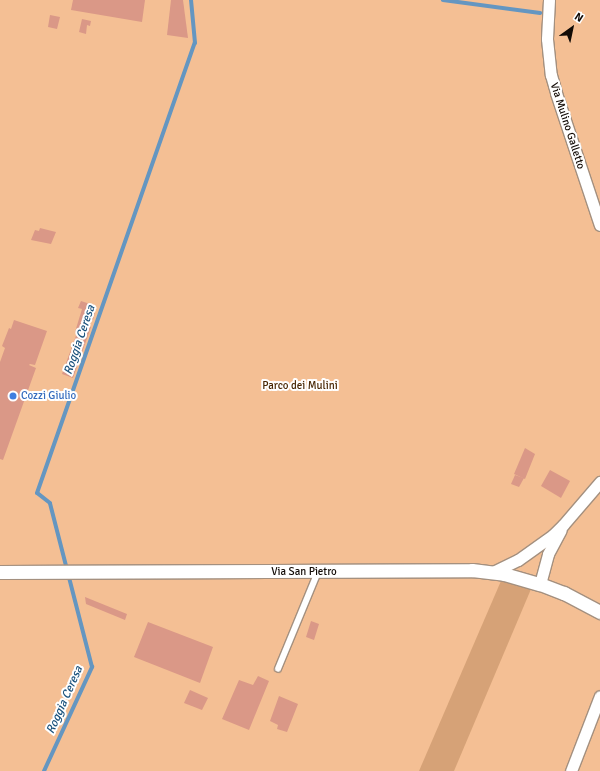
<!DOCTYPE html>
<html>
<head>
<meta charset="utf-8">
<style>
  body { margin:0 }
  #map { position:relative; width:600px; height:771px; overflow:hidden; background:#f0d9c8; font-family:Signika,sans-serif }
  div>[style] { position:absolute }
  [style*='--x'] { left:calc(var(--x)*1px); top:calc(var(--y)*1px); width:calc(var(--w)*1px); rotate:calc(var(--a)*1deg) }
  .green>* { inset:0; background:#f4bf94 }
  .forest>* { inset:0; background:#d6a277 }
  .stream>* { height:4px; margin:-2px; padding:0 2px; transform-origin:2px; border-radius:2px; background:#6496c1 }
  .building>* { inset:0; background:#da9887 }
  .roads { filter:drop-shadow(1px 0 #a4907f) drop-shadow(-1px 0 #a4907f) drop-shadow(0 1px #a4907f) drop-shadow(0 -1px #a4907f) }
  .service>* { height:5.5px; margin:-2.75px; padding:0 2.75px; transform-origin:2.75px; border-radius:2.75px; background:#fff }
  .minor>* { height:11px; margin:-5.5px; padding:0 5.5px; transform-origin:5.5px; border-radius:5.5px; background:#fff }
  .tertiary>* { height:13px; margin:-6.5px; padding:0 6.5px; transform-origin:6.5px; border-radius:6.5px; background:#fff }
  .dots>* { width:11px; height:11px; translate:-50% -50%; box-sizing:border-box; border:2px solid #fff; border-radius:50% }
  span { translate:-50% -50%; white-space:nowrap; text-align:center; line-height:1.15; -webkit-text-stroke:4px #fff; paint-order:stroke }
  .street-label { font-size:11px; color:#120b06 }
  .park-label { font-size:11px; color:#482603 }
  .shop-label { font-size:11px; color:#366cbe }
  .left { translate:0 -50%; text-align:left }
  .water-label { font-size:12px; color:#19517c; font-style:italic }
  .north { position:absolute; left:552px; top:8px; width:40px; height:40px; -webkit-text-stroke:3px #fff; paint-order:stroke; rotate:33deg; font-size:11px; font-weight:700; line-height:16px; text-align:center; color:#120b06 }
  .north::after { content:''; display:block; margin:auto; width:14px; height:18px; background:#120b06; clip-path:polygon(50% 0,100% 100%,50% 72%,0 100%) }
</style>
</head>
<body>
<div id="map">
  <div class="green">
    <div style="clip-path:polygon(0 0,600px 0,600px 771px,0 771px)"></div>
  </div>
  <div class="forest">
    <div style="clip-path:polygon(504px 574px,534px 582px,454px 771px,419px 771px)"></div>
  </div>
  <div class="stream">
    <div style="--x:443;--y:0;--w:98;--a:7.6"></div>
    <div style="--x:44;--y:771;--w:115;--a:-65.2"></div>
    <div style="--x:92;--y:667;--w:169;--a:-104.4"></div>
    <div style="--x:50;--y:503;--w:16;--a:-142"></div>
    <div style="--x:37;--y:493;--w:477;--a:-70.7"></div>
    <div style="--x:195;--y:43;--w:43;--a:-95.3"></div>
  </div>
  <div class="building">
    <div style="clip-path:polygon(73px 0,145px 0,142px 22px,71px 10px)"></div>
    <div style="clip-path:polygon(171px 0,183px 0,188px 38px,167px 35px)"></div>
    <div style="clip-path:polygon(50px 15px,60px 17px,57px 29px,48px 27px)"></div>
    <div style="clip-path:polygon(82px 19px,91px 21px,90px 26px,87px 25px,86px 34px,79px 32px)"></div>
    <div style="clip-path:polygon(40px 228px,56px 232px,51px 244px,31px 240px,35px 230px,39px 231px)"></div>
    <div style="clip-path:polygon(81px 301px,96px 306px,93px 313px,95px 313px,93px 320px,91px 319px,88px 326px,91px 327px,73px 378px,62px 374px,77px 333px,75px 332px,82px 309px,78px 308px)"></div>
    <div style="clip-path:polygon(14px 320px,47px 331px,35px 365px,30px 364px,29px 365px,36px 368px,3px 460px,0 459px,0 362px,5px 348px,2px 346px,9px 328px,11px 329px)"></div>
    <div style="clip-path:polygon(525px 448px,535px 454px,525px 479px,514px 474px)"></div>
    <div style="clip-path:polygon(550px 470px,570px 481px,561px 498px,541px 486px)"></div>
    <div style="clip-path:polygon(515px 475px,524px 478px,519px 487px,511px 484px)"></div>
    <div style="clip-path:polygon(85px 597px,127px 614px,125px 620px,86px 604px)"></div>
    <div style="clip-path:polygon(311px 621px,319px 624px,314px 640px,306px 637px)"></div>
    <div style="clip-path:polygon(148px 622px,213px 647px,200px 683px,134px 657px)"></div>
    <div style="clip-path:polygon(258px 676px,269px 681px,249px 730px,222px 719px,239px 680px,253px 685px)"></div>
    <div style="clip-path:polygon(190px 690px,208px 698px,202px 710px,184px 703px)"></div>
    <div style="clip-path:polygon(279px 696px,298px 704px,287px 732px,277px 729px,278px 725px,270px 721px)"></div>
  </div>
  <div class="roads">
    <div class="service">
      <div style="--x:278;--y:669;--w:105;--a:-67.6"></div>
    </div>
    <div class="minor">
      <div style="--x:549;--y:0;--w:39;--a:93"></div>
      <div style="--x:547;--y:39;--w:36;--a:84"></div>
      <div style="--x:551;--y:75;--w:19;--a:74"></div>
      <div style="--x:556;--y:93;--w:139;--a:71.6"></div>
      <div style="--x:493;--y:572;--w:28;--a:-26"></div>
      <div style="--x:518;--y:560;--w:43;--a:-35.5"></div>
      <div style="--x:553;--y:535;--w:14;--a:-45"></div>
      <div style="--x:563;--y:525;--w:57;--a:-49.3"></div>
      <div style="--x:540;--y:584;--w:31;--a:-75"></div>
      <div style="--x:548;--y:554;--w:27;--a:-62"></div>
      <div style="--x:571;--y:771;--w:80;--a:-68.9"></div>
    </div>
    <div class="tertiary">
      <div style="--x:0;--y:572;--w:472;--a:-0.2"></div>
      <div style="--x:472;--y:570;--w:32;--a:7"></div>
      <div style="--x:504;--y:574;--w:37;--a:16"></div>
      <div style="--x:540;--y:584;--w:26;--a:21"></div>
      <div style="--x:564;--y:593;--w:41;--a:27.8"></div>
    </div>
  </div>
  <div class="dots">
    <div style="left:13px;top:396px;background:#3f7fe0"></div>
  </div>
  <div class="street-label">
    <span style="left:567px;top:126px;rotate:72deg">Via Mulino Galletto</span>
    <span style="left:304px;top:572px">Via San Pietro</span>
  </div>
  <div class="park-label">
    <span style="left:300px;top:386px">Parco dei Mulini</span>
  </div>
  <div class="shop-label">
    <span class="left" style="left:21px;top:396px">Cozzi Giulio</span>
  </div>
  <div class="water-label">
    <span style="left:80px;top:340px;rotate:-71deg">Roggia Ceresa</span>
    <span style="left:65px;top:700px;rotate:-66deg">Roggia Ceresa</span>
  </div>
  <div class="north">N</div>
</div>
</body>
</html>
